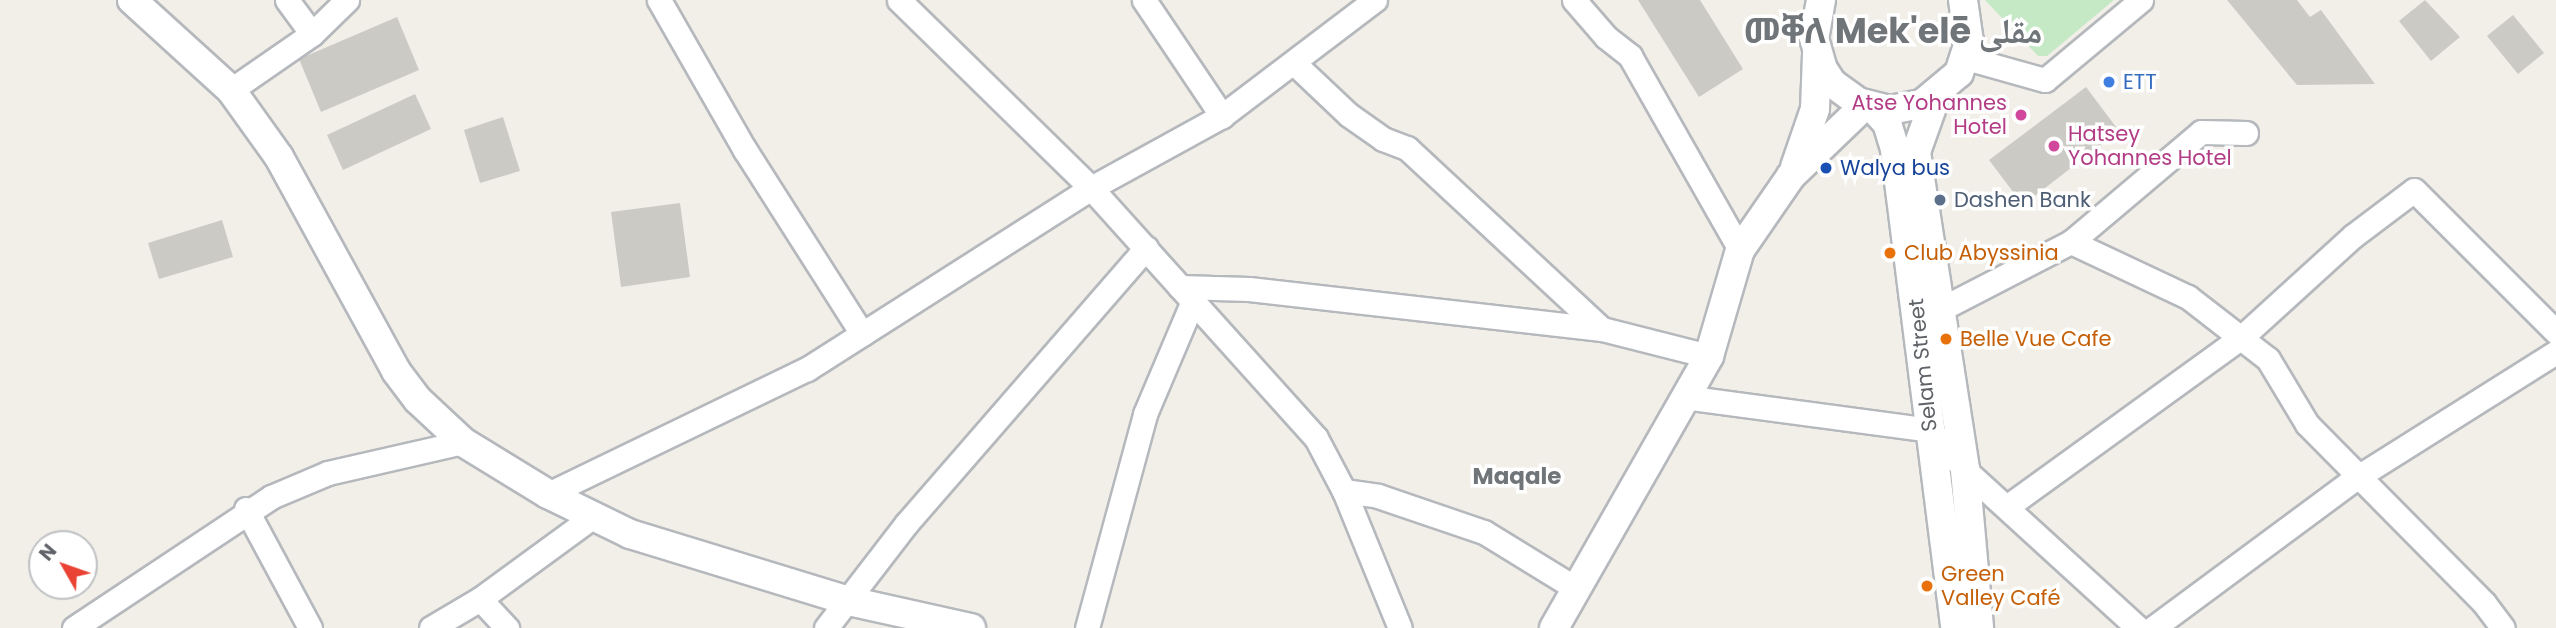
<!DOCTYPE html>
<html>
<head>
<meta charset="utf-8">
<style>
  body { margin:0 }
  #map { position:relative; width:2556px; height:628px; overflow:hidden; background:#f1efe8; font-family:Poppins,"Noto Naskh Arabic","Noto Sans Ethiopic",sans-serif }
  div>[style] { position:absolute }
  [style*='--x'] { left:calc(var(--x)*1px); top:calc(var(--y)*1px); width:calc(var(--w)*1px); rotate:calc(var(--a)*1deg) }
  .green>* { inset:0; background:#c5e8c5 }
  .building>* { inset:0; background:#cccac5 }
  .roads { filter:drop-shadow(2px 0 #b5b8bc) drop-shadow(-2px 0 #b5b8bc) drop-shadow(0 2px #b5b8bc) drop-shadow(0 -2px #b5b8bc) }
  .minor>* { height:23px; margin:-11.5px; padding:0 11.5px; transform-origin:11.5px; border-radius:11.5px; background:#fff }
  .tertiary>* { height:28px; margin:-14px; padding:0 14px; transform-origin:14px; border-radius:14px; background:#fff }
  .dots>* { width:19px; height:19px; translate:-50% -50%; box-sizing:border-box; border:4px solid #fff; border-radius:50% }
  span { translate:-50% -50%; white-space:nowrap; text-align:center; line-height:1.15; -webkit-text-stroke:7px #fff; paint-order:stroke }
  .shop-label { font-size:21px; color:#366cbe }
  .left { translate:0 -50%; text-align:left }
  .hotel-label { font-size:21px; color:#b23c85 }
  .right { translate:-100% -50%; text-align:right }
  .transit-label { font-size:21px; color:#164399 }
  .service-label { font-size:21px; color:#4e5e75 }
  .food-label { font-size:21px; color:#c56008 }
  .street-label { font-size:21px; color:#5f6368 }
  .neighbourhood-label { font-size:23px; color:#70757a; font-weight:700 }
  .town-label { font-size:35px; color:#70757a; font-weight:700 }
  .north { position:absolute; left:28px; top:530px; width:70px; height:70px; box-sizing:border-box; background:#fff; border:2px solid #bfc1c3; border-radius:50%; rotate:310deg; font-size:19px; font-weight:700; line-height:28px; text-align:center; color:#5f6368 }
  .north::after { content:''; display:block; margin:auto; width:24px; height:32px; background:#ea4335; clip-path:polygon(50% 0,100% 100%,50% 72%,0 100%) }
</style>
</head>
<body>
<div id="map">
  <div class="green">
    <div style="clip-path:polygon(1985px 0,2114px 0,2047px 56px,2038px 56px)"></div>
  </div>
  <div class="building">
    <div style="clip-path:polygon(1638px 0,1700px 0,1743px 69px,1699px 97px)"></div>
    <div style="clip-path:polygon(2227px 0,2297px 0,2310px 17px,2321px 10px,2375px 84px,2297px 85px)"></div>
    <div style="clip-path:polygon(2425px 0,2460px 37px,2431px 61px,2399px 21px)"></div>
    <div style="clip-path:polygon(2513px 15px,2544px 53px,2518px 74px,2487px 36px)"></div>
    <div style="clip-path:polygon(397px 17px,419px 70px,321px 112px,299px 59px)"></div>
    <div style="clip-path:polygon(2086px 87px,2119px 131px,2023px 205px,1989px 160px)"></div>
    <div style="clip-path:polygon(415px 94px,431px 129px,343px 170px,327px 135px)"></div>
    <div style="clip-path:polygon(503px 117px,520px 171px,480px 183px,464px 130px)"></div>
    <div style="clip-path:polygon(680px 203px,690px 277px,621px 287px,611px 212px)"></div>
    <div style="clip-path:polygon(222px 220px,233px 257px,159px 279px,148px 243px)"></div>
  </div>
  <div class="roads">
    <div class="minor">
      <div style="--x:287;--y:0;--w:42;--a:53.7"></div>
      <div style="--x:659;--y:0;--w:173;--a:60.2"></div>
      <div style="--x:745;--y:150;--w:218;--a:57.5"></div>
      <div style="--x:899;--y:0;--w:269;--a:44.4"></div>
      <div style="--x:1091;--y:188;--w:336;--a:48"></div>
      <div style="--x:1316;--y:438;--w:60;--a:62.2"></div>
      <div style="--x:1344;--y:491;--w:148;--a:67.8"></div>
      <div style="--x:1144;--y:0;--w:140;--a:56.1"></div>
      <div style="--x:1574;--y:0;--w:49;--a:49.1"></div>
      <div style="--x:1606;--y:37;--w:31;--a:38"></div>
      <div style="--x:1630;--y:56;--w:223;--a:60.4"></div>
      <div style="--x:1966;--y:58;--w:82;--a:15.6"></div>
      <div style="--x:2045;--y:80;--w:125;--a:-39.8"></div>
      <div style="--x:1295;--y:64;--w:74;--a:43.4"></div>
      <div style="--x:1349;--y:115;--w:42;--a:35.2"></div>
      <div style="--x:1383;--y:139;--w:26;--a:21"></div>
      <div style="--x:1407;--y:148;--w:266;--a:42.9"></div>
      <div style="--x:231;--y:90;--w:98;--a:-34.7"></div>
      <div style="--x:312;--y:34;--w:49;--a:-44.2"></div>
      <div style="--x:2071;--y:242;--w:129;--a:25.2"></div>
      <div style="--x:2188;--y:297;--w:101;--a:37.8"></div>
      <div style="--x:2268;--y:359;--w:76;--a:59"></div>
      <div style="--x:2307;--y:424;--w:252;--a:45.3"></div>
      <div style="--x:2484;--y:603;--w:31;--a:53"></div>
      <div style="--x:1180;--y:287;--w:69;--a:1.7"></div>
      <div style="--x:1249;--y:289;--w:355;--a:6.5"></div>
      <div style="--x:1602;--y:329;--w:110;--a:14.2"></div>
      <div style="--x:1925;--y:313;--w:14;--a:-12"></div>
      <div style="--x:1939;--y:310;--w:148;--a:-27.3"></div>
      <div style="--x:2071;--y:242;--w:170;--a:-40.2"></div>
      <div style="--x:2201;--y:132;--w:45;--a:1.3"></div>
      <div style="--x:1684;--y:397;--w:248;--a:7.6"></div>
      <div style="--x:1930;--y:430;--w:53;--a:48.8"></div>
      <div style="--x:1965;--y:470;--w:234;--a:42.4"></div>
      <div style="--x:1344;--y:491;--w:34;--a:8"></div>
      <div style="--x:1378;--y:496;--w:112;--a:18.8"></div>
      <div style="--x:1484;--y:532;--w:107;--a:31.6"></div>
      <div style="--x:548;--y:494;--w:288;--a:-25.8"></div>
      <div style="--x:807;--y:369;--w:337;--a:-32.5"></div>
      <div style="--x:1091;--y:188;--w:149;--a:-28.8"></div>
      <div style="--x:1222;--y:116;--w:192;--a:-37.2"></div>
      <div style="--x:2008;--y:506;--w:290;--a:-35.9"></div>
      <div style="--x:2243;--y:336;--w:149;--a:-42.3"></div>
      <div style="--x:2353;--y:236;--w:76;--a:-37"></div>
      <div style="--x:2414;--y:190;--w:201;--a:45"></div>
      <div style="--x:246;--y:509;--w:135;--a:61.7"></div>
      <div style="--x:480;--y:599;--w:40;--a:47"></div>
      <div style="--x:74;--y:628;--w:237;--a:-33.6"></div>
      <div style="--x:271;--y:497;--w:62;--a:-22.8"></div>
      <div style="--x:328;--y:473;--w:139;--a:-12.9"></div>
      <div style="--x:431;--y:628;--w:57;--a:-30.6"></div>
      <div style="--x:480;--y:599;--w:139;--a:-36.2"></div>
      <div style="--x:826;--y:628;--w:131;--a:-52.4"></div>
      <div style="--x:906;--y:524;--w:366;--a:-49"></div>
      <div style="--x:1087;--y:628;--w:222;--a:-74.8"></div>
      <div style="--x:1145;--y:414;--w:123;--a:-67"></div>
      <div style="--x:2153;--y:628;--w:252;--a:-36.5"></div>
      <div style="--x:2356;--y:478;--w:236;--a:-32.2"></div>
    </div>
    <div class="tertiary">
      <div style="--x:132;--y:0;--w:134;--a:42.3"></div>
      <div style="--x:231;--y:90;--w:82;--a:54.4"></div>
      <div style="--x:279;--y:157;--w:244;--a:61.3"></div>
      <div style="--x:396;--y:371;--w:36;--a:53"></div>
      <div style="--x:418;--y:400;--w:62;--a:43"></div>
      <div style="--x:463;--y:442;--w:100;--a:31.5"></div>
      <div style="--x:548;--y:494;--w:91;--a:26"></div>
      <div style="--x:630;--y:534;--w:229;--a:17"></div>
      <div style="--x:849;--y:601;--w:125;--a:12.5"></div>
      <div style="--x:1821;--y:0;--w:39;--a:100"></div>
      <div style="--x:1814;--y:38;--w:32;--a:74"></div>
      <div style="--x:1823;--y:69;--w:17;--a:57"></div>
      <div style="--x:1832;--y:83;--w:32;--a:36"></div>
      <div style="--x:1858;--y:102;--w:33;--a:14"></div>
      <div style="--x:1890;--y:110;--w:33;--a:-11"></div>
      <div style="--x:1922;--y:104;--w:48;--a:-40"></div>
      <div style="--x:1959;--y:73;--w:33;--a:-72"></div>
      <div style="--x:1969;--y:42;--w:42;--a:-98.1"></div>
      <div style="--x:1936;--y:96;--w:59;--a:109.7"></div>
      <div style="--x:1916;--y:152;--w:322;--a:81.2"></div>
      <div style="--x:1965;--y:470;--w:159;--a:84.9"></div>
      <div style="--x:1873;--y:108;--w:21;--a:47"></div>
      <div style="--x:1887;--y:123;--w:28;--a:73"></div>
      <div style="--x:1895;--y:150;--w:482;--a:82.8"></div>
      <div style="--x:1795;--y:167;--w:61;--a:-71"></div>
      <div style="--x:1815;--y:109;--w:55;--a:-87.9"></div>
      <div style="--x:1554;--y:628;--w:313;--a:-60.3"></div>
      <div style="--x:1709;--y:356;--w:110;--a:-73.7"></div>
      <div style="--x:1740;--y:250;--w:90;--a:-55.4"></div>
      <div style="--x:1791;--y:176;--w:103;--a:-43.8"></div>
    </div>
  </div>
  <div class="dots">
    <div style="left:2109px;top:82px;background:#3f7fe0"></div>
    <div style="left:2021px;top:115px;background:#d1479c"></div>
    <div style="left:2054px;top:146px;background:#d1479c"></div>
    <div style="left:1826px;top:168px;background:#1a4fb4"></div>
    <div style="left:1940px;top:200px;background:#5c6f8a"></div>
    <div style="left:1890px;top:253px;background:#e8710a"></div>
    <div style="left:1946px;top:339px;background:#e8710a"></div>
    <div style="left:1927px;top:586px;background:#e8710a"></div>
  </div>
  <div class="shop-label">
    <span class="left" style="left:2123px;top:82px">ETT</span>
  </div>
  <div class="hotel-label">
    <span class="right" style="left:2007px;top:115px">Atse Yohannes<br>Hotel</span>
    <span class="left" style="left:2068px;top:146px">Hatsey<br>Yohannes Hotel</span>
  </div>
  <div class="transit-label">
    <span class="left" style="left:1840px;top:168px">Walya bus</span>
  </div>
  <div class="service-label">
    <span class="left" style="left:1954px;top:200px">Dashen Bank</span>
  </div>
  <div class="food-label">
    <span class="left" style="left:1904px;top:253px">Club Abyssinia</span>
    <span class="left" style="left:1960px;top:339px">Belle Vue Cafe</span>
    <span class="left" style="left:1941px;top:586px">Green<br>Valley Café</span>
  </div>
  <div class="street-label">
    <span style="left:1923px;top:365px;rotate:-96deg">Selam Street</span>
  </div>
  <div class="neighbourhood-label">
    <span style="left:1517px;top:476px">Maqale</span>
  </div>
  <div class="town-label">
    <span style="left:1893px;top:31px">መቐለ Mek'elē مقلى</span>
  </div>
  <div class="north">N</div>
</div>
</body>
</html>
